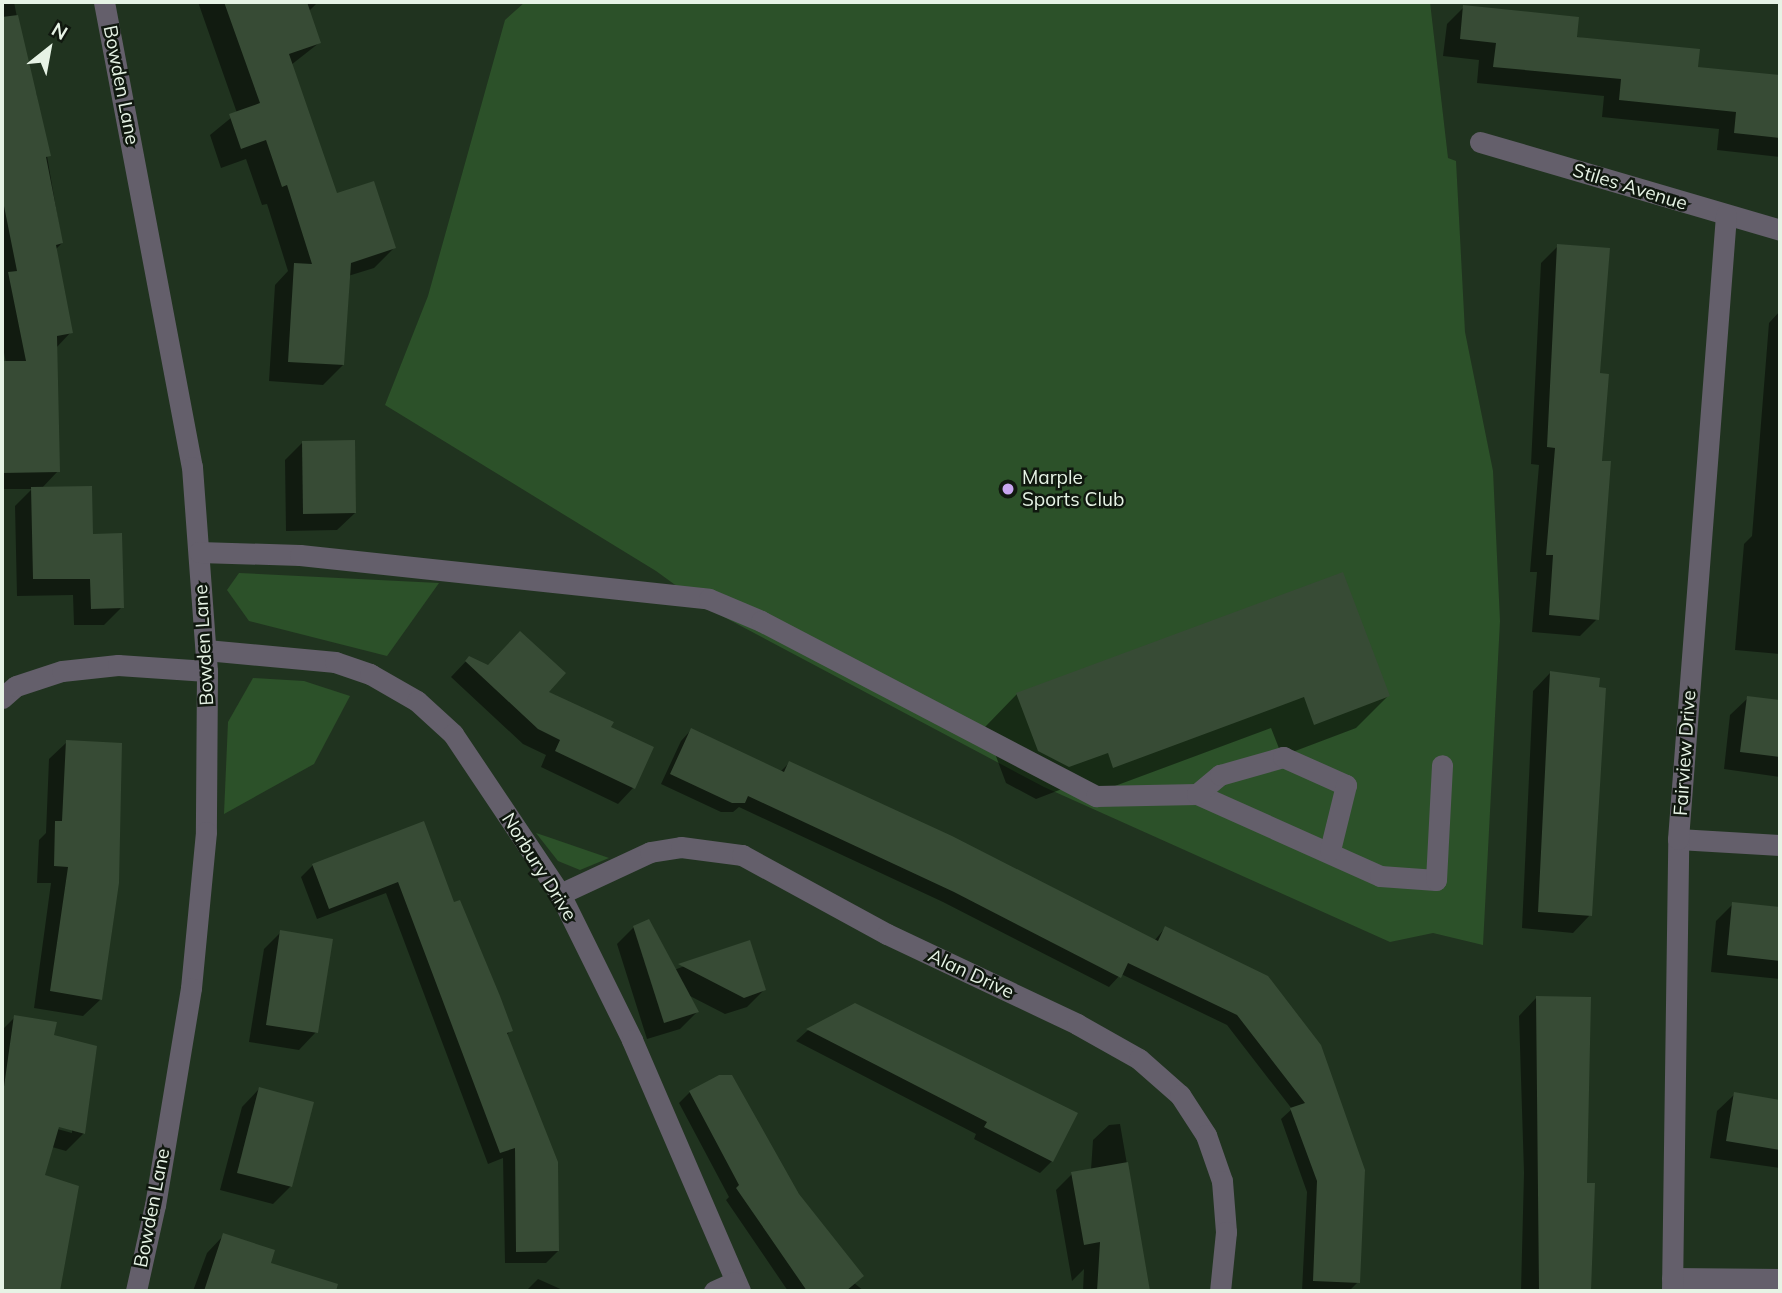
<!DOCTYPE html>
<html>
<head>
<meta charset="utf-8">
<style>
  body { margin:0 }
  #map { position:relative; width:1782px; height:1293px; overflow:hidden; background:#20331f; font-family:Mulish,sans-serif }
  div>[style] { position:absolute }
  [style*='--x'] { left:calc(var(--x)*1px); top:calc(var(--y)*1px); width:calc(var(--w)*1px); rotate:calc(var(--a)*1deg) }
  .green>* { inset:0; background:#2c5129 }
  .shadow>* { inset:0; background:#0007 }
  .building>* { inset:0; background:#374b35 }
  .minor>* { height:21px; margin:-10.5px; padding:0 10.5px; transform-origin:10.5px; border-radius:10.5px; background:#645f6b }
  .dots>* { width:19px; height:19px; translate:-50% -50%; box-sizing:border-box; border:4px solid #10180f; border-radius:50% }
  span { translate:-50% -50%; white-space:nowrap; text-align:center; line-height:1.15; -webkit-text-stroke:5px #10180f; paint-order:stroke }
  .street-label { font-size:19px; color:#e6f3e5 }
  .poi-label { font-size:19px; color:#e6f3e5 }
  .left { translate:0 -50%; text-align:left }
  .frame { position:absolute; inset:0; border:4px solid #e6f3e5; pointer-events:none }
  .north { position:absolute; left:14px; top:14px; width:70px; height:70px; -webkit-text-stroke:5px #10180f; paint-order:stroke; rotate:31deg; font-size:19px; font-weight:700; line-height:28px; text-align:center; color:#e6f3e5 }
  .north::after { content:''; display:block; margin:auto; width:24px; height:32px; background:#e6f3e5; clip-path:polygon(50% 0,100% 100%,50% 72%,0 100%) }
</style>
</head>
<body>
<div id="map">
  <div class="green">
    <div style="clip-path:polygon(525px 2px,1430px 2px,1448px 158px,1456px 161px,1465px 332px,1493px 471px,1500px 621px,1483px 945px,1433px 933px,1390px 942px,1044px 787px,707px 608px,656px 571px,385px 405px,428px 296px,505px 20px)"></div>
    <div style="clip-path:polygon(239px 573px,439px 583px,387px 656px,249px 621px,227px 590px)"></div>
    <div style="clip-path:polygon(253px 678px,304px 681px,350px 696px,314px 764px,224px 814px,228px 722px)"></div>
    <div style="clip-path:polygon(536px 833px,548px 837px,609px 858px,580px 870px,558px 861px)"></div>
  </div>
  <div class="shadow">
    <div style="clip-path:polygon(2px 2px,14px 2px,32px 93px,36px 92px,62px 243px,55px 250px,71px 332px,56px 348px,58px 471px,41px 489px,91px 535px,122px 607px,104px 625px,74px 625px,73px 595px,17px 596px,15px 506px,32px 489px,2px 489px,2px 363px,6px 363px,2px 342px)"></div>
    <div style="clip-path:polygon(198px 2px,318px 2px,308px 12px,319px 43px,291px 65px,336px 195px,394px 248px,374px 268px,348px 276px,343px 365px,323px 385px,269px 381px,275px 285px,288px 271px,267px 204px,262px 205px,246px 159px,221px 168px,210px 135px,237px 113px)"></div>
    <div style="clip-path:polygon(1464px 7px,1696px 68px,1780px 77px,1780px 157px,1717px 150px,1719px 129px,1602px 117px,1604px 96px,1477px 83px,1479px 60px,1443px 56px,1447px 24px)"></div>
    <div style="clip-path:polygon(1558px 246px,1598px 375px,1597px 619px,1580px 636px,1532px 632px,1537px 572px,1530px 572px,1539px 465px,1531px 464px,1541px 263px)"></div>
    <div style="clip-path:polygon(1780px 311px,1780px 654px,1735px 650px,1744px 544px,1752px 536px,1769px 323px)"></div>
    <div style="clip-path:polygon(302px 443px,355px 513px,337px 530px,286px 531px,285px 460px)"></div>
    <div style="clip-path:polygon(469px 658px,652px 748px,633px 788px,618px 804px,541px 767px,546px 755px,523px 744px,451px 677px)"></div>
    <div style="clip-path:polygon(1550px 673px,1590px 915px,1573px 933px,1522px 928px,1533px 691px)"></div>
    <div style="clip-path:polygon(1017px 694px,1388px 696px,1356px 728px,1282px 756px,1271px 728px,1080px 799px,1075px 784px,1036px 799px,1006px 783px,985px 727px)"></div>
    <div style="clip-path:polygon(1748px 698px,1780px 702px,1780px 777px,1724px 769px,1730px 715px)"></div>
    <div style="clip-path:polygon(691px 730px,780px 772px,789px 763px,1154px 941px,1165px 928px,1319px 1046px,1358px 1282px,1349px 1291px,1302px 1291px,1307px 1192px,1281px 1119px,1292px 1109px,1227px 1025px,1121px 974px,1109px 987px,943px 902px,739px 807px,733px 812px,721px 812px,661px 784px,681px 741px)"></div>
    <div style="clip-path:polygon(67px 742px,101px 999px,83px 1016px,34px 1008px,51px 883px,37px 883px,39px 840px,46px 833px,49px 759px)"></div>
    <div style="clip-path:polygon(423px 824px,453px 904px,511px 1030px,506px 1036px,558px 1251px,546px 1263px,505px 1263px,503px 1158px,488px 1164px,386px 893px,317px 919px,301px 877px,313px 865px)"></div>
    <div style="clip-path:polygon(1733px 904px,1780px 908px,1780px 979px,1711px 972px,1716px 921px)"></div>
    <div style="clip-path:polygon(634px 927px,674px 970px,749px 942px,764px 990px,747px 1007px,725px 1014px,688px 995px,697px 1012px,680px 1029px,647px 1039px,617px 944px)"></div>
    <div style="clip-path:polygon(281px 932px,316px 1032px,299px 1050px,249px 1042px,264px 949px)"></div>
    <div style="clip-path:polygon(1536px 998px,1586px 1184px,1593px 1184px,1589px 1291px,1521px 1291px,1524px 1173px,1519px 1016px)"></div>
    <div style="clip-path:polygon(855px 1005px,1052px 1161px,1040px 1173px,974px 1139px,976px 1134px,796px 1041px,807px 1031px)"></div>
    <div style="clip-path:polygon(evenodd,15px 1017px,52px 1036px,84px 1133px,66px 1151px,52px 1147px,43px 1176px,68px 1222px,59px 1291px,2px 1291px,2px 1030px,15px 1017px,51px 1124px,72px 1129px,72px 1133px,50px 1127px,51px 1124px)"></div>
    <div style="clip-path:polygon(259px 1089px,291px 1186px,273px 1204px,220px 1190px,242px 1107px)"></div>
    <div style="clip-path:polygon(690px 1092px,854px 1283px,864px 1291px,788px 1291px,726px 1200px,729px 1197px,679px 1103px)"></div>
    <div style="clip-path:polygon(1735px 1094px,1780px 1102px,1780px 1168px,1710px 1158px,1717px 1111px)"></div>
    <div style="clip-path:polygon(1120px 1124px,1149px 1291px,1083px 1291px,1084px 1269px,1072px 1281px,1056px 1190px,1072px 1174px,1091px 1170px,1093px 1140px,1109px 1125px)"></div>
    <div style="clip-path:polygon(224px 1235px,269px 1264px,299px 1273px,293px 1291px,193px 1291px,207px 1253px)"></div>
    <div style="clip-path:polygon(538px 1279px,565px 1291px,526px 1291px)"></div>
  </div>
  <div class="building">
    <div style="clip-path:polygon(224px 2px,307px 2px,321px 43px,289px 54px,337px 193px,374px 181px,396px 248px,351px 263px,344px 365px,288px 362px,294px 263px,312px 264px,287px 185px,282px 187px,266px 140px,241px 149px,229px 114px,260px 103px)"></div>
    <div style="clip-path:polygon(1463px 5px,1579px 17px,1577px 37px,1700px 49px,1698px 67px,1780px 75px,1780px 138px,1734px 133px,1736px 112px,1619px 100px,1621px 79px,1493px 67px,1496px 43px,1460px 39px)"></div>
    <div style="clip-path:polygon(18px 15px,51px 156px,46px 157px,63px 243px,56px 245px,73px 333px,57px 336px,60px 472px,2px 473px,2px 361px,26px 361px,8px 272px,17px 271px,2px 196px,2px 17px)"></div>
    <div style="clip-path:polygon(1557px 244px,1610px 248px,1600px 373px,1609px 374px,1602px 461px,1611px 461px,1599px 620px,1549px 615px,1553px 555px,1546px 555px,1555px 448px,1547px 447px)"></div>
    <div style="clip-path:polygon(355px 440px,356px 513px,303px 514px,302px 441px)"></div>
    <div style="clip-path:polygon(92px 486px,93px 534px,122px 533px,124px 608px,91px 609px,90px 579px,33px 579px,31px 487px)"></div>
    <div style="clip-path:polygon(1343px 572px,1390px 696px,1314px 725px,1304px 697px,1113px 768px,1108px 753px,1069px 767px,1038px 751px,1016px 693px)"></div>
    <div style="clip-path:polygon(520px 631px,566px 673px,549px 692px,614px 722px,611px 727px,654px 747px,635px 789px,555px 751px,560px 740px,538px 729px,465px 661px,469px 656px,488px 665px)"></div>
    <div style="clip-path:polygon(1550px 671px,1600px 678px,1599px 687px,1606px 688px,1592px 916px,1538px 912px)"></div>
    <div style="clip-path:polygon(1747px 696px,1780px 700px,1780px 757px,1740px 752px)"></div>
    <div style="clip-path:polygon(691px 728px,784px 772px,789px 761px,952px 836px,1158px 941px,1165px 926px,1268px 976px,1321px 1045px,1365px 1170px,1360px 1283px,1313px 1281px,1317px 1181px,1290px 1108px,1305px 1103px,1237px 1015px,1128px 963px,1121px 978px,954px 892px,748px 796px,745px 803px,732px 803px,670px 774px)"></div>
    <div style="clip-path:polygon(66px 740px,122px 743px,119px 883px,102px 1000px,50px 991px,68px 867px,54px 866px,55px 821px,62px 821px)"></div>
    <div style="clip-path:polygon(424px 821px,454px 902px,460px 900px,500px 996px,513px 1031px,507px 1033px,558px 1162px,559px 1251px,516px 1252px,515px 1148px,500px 1153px,398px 882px,329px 909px,312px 864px)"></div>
    <div style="clip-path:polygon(1732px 902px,1780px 907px,1780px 961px,1727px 955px)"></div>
    <div style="clip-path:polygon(649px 919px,699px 1012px,664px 1023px,633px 926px)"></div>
    <div style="clip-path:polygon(280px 930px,333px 939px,318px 1033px,266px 1025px)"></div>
    <div style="clip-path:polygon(750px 940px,766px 990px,744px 998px,678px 964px)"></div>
    <div style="clip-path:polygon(1536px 996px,1591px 997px,1587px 1183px,1595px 1183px,1591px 1291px,1539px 1291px)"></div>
    <div style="clip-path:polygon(855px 1003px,1078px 1113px,1053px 1162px,984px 1127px,987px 1122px,806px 1029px)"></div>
    <div style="clip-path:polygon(14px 1015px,57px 1022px,54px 1035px,97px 1046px,85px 1134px,59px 1127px,45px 1175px,79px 1186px,60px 1291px,2px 1291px,2px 1101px)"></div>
    <div style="clip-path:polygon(719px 1075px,732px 1075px,799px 1194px,864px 1276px,846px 1291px,807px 1291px,736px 1188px,739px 1185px,689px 1091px)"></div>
    <div style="clip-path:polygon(259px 1087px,314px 1102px,292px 1187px,237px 1173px)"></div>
    <div style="clip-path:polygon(1734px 1092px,1780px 1100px,1780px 1150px,1726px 1141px)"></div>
    <div style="clip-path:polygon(1128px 1162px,1150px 1291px,1097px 1291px,1100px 1242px,1084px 1245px,1071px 1172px)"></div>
    <div style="clip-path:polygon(223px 1233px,275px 1250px,271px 1263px,338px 1284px,336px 1291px,204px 1291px)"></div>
  </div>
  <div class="minor">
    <div style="--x:104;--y:2;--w:473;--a:79.3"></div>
    <div style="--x:192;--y:467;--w:205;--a:85.8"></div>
    <div style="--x:207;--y:671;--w:161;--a:90.4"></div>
    <div style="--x:206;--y:832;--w:157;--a:95.5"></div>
    <div style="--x:191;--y:988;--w:220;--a:99.4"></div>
    <div style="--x:155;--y:1205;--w:88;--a:102.5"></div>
    <div style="--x:1480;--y:142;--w:313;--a:16.3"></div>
    <div style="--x:199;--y:552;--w:101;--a:1.7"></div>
    <div style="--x:300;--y:555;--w:411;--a:6.1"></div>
    <div style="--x:709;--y:599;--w:56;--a:22.9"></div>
    <div style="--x:761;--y:621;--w:378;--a:27.6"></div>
    <div style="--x:1096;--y:796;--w:101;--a:-1.1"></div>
    <div style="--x:1197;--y:794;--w:201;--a:24.1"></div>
    <div style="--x:1380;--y:876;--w:56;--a:4.1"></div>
    <div style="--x:1436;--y:880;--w:115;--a:-87"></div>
    <div style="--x:206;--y:650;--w:130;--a:5.3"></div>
    <div style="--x:335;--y:662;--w:37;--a:19"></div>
    <div style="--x:370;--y:674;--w:54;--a:29.9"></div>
    <div style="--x:417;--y:701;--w:49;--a:42.5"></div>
    <div style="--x:453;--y:734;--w:192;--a:56.2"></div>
    <div style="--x:560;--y:894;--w:163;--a:63.7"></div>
    <div style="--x:632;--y:1040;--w:273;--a:66.7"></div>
    <div style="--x:2;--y:698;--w:18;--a:-41"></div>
    <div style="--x:16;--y:686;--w:48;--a:-18.1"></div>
    <div style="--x:62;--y:671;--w:56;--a:-6.1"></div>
    <div style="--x:118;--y:665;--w:89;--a:3.9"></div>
    <div style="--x:1197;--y:794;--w:30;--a:-40"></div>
    <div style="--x:1220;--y:775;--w:66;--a:-15.9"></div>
    <div style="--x:1283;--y:757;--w:69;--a:24"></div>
    <div style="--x:1346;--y:785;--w:67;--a:103.8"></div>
    <div style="--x:1678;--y:839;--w:102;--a:3.4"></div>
    <div style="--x:560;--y:894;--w:99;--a:-25"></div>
    <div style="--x:650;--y:852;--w:31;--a:-9"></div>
    <div style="--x:681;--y:847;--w:62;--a:7.5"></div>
    <div style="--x:742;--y:855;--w:165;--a:28.6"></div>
    <div style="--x:887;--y:934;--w:210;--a:25.3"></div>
    <div style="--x:1077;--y:1024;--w:71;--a:29.4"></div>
    <div style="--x:1139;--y:1059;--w:55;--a:41.3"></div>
    <div style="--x:1180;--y:1095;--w:48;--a:57"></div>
    <div style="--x:1206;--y:1135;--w:49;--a:70.8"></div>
    <div style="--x:1222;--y:1181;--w:51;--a:85.5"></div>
    <div style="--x:1226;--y:1232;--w:59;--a:95.8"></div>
    <div style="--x:1672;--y:1278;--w:108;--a:0.5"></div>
    <div style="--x:714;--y:1291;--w:22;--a:-24"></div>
    <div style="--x:1672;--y:1291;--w:452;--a:-89.2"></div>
    <div style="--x:1678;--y:839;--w:626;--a:-85.6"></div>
  </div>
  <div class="dots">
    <div style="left:1008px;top:489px;background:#c8a6ef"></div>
  </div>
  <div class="street-label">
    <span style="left:121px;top:85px;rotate:79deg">Bowden Lane</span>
    <span style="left:1630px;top:187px;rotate:17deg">Stiles Avenue</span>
    <span style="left:204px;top:645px;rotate:-93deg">Bowden Lane</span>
    <span style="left:1685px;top:753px;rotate:-86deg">Fairview Drive</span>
    <span style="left:539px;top:867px;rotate:58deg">Norbury Drive</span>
    <span style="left:971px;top:974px;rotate:25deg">Alan Drive</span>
    <span style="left:152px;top:1208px;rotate:-79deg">Bowden Lane</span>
  </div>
  <div class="poi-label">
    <span class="left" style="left:1022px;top:489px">Marple<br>Sports Club</span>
  </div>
  <div class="frame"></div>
  <div class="north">N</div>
</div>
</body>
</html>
